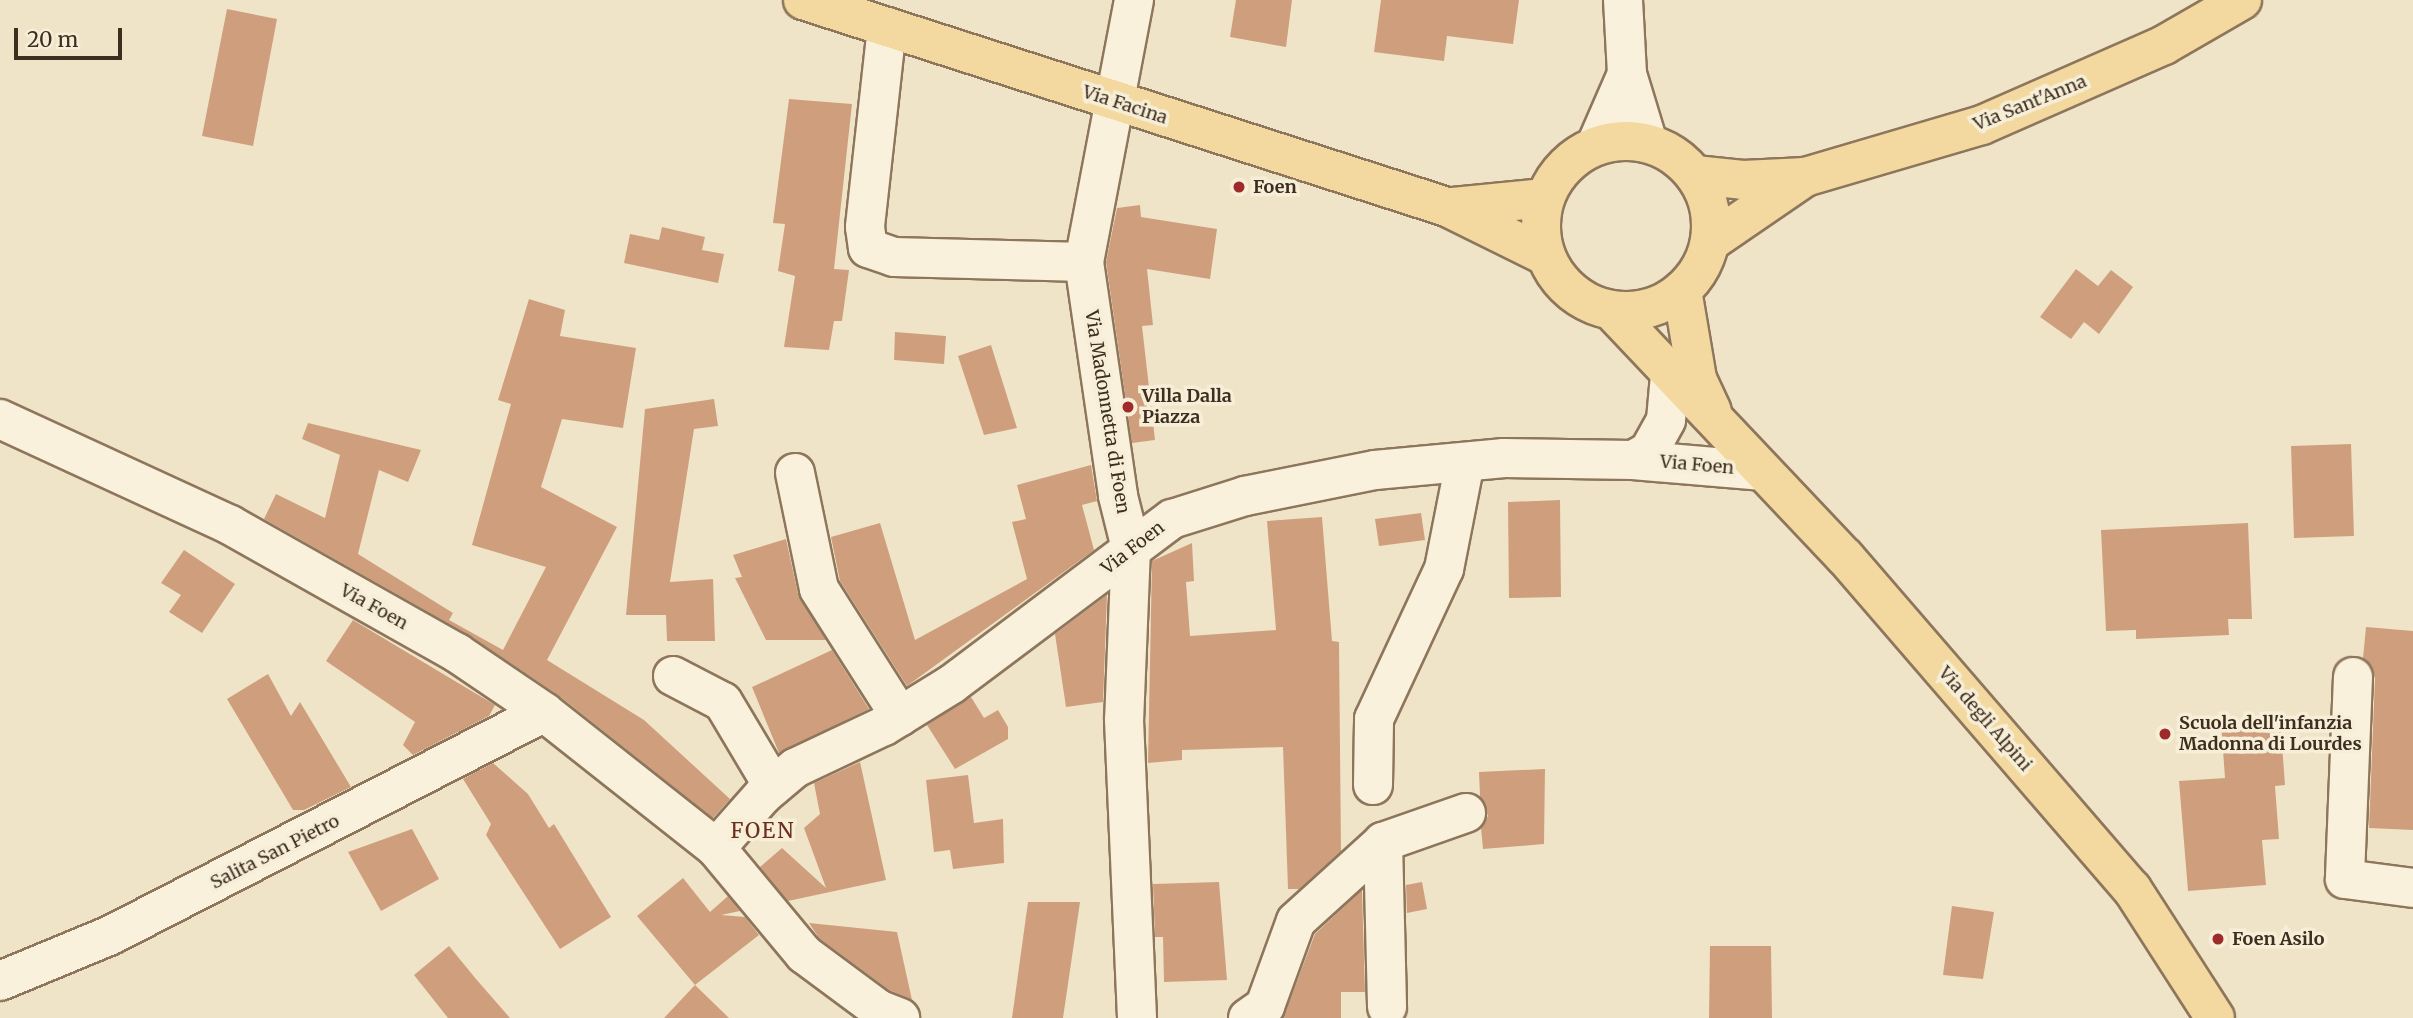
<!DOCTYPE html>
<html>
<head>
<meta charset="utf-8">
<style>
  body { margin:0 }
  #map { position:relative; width:2413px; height:1018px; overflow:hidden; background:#f0e4c8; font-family:Merriweather,serif }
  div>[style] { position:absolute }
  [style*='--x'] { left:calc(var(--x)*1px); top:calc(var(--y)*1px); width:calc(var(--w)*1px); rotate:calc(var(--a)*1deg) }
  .building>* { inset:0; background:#cf9f7d }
  .roads { filter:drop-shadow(2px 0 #8d765c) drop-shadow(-2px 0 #8d765c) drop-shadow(0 2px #8d765c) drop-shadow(0 -2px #8d765c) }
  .minor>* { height:38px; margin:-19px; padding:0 19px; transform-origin:19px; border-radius:19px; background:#faf1dc }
  .major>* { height:38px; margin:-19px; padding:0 19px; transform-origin:19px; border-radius:19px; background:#f3d9a0 }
  .major>.ring { margin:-19px; padding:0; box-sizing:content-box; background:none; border:38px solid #f3d9a0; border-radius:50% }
  .dots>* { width:19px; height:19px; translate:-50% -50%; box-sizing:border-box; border:4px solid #f7eed8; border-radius:50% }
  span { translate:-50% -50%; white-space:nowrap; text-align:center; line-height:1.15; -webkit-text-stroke:7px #f7eed8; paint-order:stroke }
  .street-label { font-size:18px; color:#3d2e20 }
  .poi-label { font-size:18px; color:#3d2e20; font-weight:700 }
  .left { translate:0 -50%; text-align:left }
  .quarter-label { font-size:21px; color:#6b2e1e; letter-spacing:2px }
  .scale { position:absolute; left:14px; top:28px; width:108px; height:32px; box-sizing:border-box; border:4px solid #3d2e20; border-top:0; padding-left:9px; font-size:21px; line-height:24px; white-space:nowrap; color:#3d2e20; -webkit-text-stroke:5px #f7eed8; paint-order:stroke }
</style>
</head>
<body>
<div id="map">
  <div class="building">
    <div style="clip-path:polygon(1236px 0,1292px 0,1286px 47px,1230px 37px)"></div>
    <div style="clip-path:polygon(1381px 0,1519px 0,1513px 44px,1447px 36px,1444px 61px,1374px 52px)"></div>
    <div style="clip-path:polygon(227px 9px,277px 19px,253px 146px,202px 136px)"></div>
    <div style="clip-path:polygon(789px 99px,852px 104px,834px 269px,849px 270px,842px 321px,834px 321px,829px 350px,784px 347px,795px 276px,778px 271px,785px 224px,773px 223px)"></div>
    <div style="clip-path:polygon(1140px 205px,1141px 217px,1217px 229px,1210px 279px,1147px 269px,1153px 325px,1142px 326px,1155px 440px,1132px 443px,1106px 262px,1117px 208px)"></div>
    <div style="clip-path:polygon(662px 227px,705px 237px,702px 250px,724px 254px,718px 283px,624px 263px,630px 234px,659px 240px)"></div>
    <div style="clip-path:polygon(2076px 269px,2098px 286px,2111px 270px,2133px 287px,2099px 334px,2084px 322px,2071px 339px,2040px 317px)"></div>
    <div style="clip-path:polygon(529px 299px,565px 310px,560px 336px,636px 348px,623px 428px,562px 419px,541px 487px,617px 527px,547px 660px,644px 720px,730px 799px,713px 818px,558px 695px,469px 635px,264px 519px,276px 494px,325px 518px,340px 455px,302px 439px,308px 423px,421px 450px,408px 482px,379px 470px,358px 554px,453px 613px,449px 620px,503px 650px,546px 567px,472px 545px,511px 404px,498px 400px)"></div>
    <div style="clip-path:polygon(895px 332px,946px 336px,944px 364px,894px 360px)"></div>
    <div style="clip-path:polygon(991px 345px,1017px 428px,984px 435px,958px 356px)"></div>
    <div style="clip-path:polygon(714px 399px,718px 426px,694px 429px,670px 582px,713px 579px,715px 641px,667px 641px,666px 615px,626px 615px,645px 409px)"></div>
    <div style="clip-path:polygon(2351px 444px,2354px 536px,2294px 538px,2291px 446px)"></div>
    <div style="clip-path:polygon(1091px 465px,1097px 501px,1082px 505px,1094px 550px,907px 686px,840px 581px,831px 537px,880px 523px,915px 640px,1027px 579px,1012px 522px,1026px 519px,1017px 485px)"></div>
    <div style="clip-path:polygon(1560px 500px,1561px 597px,1509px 598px,1508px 502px)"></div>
    <div style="clip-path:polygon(1421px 513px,1425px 540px,1379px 546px,1375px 519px)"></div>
    <div style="clip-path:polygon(1322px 517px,1332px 641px,1339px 642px,1341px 851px,1299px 889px,1288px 889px,1283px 747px,1182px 750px,1182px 760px,1148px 763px,1152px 561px,1192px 543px,1194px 581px,1186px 582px,1190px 636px,1276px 630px,1267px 521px)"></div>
    <div style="clip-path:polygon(2248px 523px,2252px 619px,2228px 619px,2229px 635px,2136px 639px,2136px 630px,2106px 631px,2101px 530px)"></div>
    <div style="clip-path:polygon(786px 539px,798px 594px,826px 640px,766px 640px,735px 578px,742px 577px,733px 555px)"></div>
    <div style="clip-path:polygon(184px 550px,235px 584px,202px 633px,169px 612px,181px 595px,161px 583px)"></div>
    <div style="clip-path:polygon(1107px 595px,1103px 702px,1066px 707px,1055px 634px)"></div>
    <div style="clip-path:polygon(353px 620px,495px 705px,489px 716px,413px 755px,403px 745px,415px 722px,326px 661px)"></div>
    <div style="clip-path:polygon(2366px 627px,2413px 631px,2413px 830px,2369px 828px,2375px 678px,2363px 658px)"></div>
    <div style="clip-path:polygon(832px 650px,869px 709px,779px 753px,752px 687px)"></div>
    <div style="clip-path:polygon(268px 674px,291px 716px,300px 702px,351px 787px,304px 810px,293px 810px,227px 699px)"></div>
    <div style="clip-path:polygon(971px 697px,984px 718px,998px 710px,1008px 727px,1008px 739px,955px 769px,927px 725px)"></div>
    <div style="clip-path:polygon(2280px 717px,2285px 785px,2275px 786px,2279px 839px,2262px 840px,2266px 885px,2188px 891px,2179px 781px,2225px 778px,2221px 722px)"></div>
    <div style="clip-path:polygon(860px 762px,886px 880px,788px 901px,760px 867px,782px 848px,826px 888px,804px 828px,820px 814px,814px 783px)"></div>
    <div style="clip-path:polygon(493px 763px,528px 794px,549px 828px,554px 824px,611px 917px,560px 949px,486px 835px,491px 824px,463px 779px)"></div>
    <div style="clip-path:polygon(1545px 769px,1544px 844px,1483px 849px,1481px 828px,1488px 816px,1480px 796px,1479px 772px)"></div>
    <div style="clip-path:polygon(968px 775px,974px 823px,1003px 819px,1004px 863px,953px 869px,950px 850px,934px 852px,926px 780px)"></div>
    <div style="clip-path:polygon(412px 829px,439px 879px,381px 911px,348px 852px)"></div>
    <div style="clip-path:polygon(683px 878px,710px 912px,728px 896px,740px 911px,721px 915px,745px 917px,759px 935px,695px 985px,729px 1018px,664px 1018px,695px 985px,637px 916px)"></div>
    <div style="clip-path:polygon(1219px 882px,1227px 980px,1164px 982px,1163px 937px,1155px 937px,1153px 884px)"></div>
    <div style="clip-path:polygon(1422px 882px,1427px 909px,1407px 913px,1406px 885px)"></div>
    <div style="clip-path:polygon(1362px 890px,1365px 992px,1341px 992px,1341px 1018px,1283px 1018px,1315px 934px)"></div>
    <div style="clip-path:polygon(1028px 902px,1080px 902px,1063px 1018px,1012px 1018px)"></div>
    <div style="clip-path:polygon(1952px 906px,1994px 912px,1983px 979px,1943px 975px)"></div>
    <div style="clip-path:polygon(809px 923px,897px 932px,912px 1000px,889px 990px,819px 938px)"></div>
    <div style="clip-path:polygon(449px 946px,476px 979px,510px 1018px,448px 1018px,414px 975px)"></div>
    <div style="clip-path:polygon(1710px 946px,1771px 946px,1772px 1018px,1709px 1018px)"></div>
  </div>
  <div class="roads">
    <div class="minor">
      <div style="--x:1134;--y:0;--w:267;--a:100.8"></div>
      <div style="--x:1084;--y:262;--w:236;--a:81.7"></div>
      <div style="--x:1118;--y:496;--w:54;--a:76"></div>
      <div style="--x:1131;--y:548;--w:172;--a:92.3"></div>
      <div style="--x:1124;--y:720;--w:298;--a:87.5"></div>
      <div style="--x:1623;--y:0;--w:74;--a:86.9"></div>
      <div style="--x:1627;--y:74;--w:72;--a:73.1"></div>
      <div style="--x:887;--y:27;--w:201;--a:96.3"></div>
      <div style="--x:865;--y:227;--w:21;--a:82"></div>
      <div style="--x:868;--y:248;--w:28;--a:19"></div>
      <div style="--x:894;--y:257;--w:190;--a:1.5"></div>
      <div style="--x:1596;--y:145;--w:77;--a:-66.4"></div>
      <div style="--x:0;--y:419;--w:253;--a:24.7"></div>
      <div style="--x:230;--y:525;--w:261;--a:29.4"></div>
      <div style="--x:457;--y:653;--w:105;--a:34.1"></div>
      <div style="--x:544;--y:712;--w:219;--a:38.3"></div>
      <div style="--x:716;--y:848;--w:138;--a:50.3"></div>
      <div style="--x:804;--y:954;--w:92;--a:36.6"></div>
      <div style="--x:878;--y:1009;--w:24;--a:22"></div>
      <div style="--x:1633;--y:460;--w:18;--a:-29"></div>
      <div style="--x:1649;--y:451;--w:35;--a:-61"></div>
      <div style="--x:1666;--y:420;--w:45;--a:-84.9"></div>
      <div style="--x:795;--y:473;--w:118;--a:78.3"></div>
      <div style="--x:819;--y:589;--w:151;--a:57.5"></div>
      <div style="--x:673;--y:676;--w:56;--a:27.5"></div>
      <div style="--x:723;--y:702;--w:98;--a:59.2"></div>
      <div style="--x:2353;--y:677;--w:202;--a:92.3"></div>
      <div style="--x:2345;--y:879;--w:69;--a:7.5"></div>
      <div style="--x:1373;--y:785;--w:66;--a:-89.1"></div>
      <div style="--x:1374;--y:719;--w:166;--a:-65"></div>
      <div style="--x:1444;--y:569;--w:109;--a:-78.9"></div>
      <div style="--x:1383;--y:842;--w:165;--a:88.6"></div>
      <div style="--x:716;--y:848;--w:71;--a:-48.4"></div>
      <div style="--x:763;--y:795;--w:42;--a:-40.2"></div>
      <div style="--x:795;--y:768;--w:98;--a:-25.3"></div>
      <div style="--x:884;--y:726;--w:80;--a:-31.7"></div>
      <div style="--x:952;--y:684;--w:275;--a:-36.9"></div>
      <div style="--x:1172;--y:519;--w:77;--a:-17.5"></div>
      <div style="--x:1245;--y:496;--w:133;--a:-11.3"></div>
      <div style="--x:1375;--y:470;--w:130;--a:-5.3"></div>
      <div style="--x:1504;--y:458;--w:129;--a:0.9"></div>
      <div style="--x:1633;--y:460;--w:128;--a:4.9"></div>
      <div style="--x:0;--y:981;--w:120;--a:-22.5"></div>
      <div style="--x:111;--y:935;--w:487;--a:-27.2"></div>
      <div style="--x:1248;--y:1018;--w:21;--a:-35"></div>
      <div style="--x:1265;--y:1006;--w:90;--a:-70"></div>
      <div style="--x:1296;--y:921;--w:118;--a:-42.2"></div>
      <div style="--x:1383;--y:842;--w:88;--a:-19.3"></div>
    </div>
    <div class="major">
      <div style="--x:803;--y:0;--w:676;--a:17.82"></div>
      <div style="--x:1447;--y:207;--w:110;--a:26.3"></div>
      <div class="ring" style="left:1541px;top:141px;width:132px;height:132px"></div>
      <div style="--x:1695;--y:175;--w:48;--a:5.9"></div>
      <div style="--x:1743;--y:180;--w:62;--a:-2.8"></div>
      <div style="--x:1805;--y:177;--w:184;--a:-16.4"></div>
      <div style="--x:1982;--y:125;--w:199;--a:-23.7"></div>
      <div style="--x:2164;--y:45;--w:90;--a:-30"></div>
      <div style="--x:1453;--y:207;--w:92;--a:-5.6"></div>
      <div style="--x:1710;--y:242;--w:115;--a:-34.4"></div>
      <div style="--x:1682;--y:290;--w:90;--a:80.4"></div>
      <div style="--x:1697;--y:379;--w:35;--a:65"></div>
      <div style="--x:1612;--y:311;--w:339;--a:46.6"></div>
      <div style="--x:1845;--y:557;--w:439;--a:49.2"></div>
      <div style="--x:2132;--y:889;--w:153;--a:57.2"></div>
    </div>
  </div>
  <div class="dots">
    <div style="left:1239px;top:187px;background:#9e2a2b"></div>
    <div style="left:1128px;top:407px;background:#9e2a2b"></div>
    <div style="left:2165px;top:734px;background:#9e2a2b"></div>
    <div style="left:2218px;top:939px;background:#9e2a2b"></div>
  </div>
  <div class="street-label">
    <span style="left:2030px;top:103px;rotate:-22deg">Via Sant'Anna</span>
    <span style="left:1125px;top:105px;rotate:18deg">Via Facina</span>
    <span style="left:1107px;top:412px;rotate:81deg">Via Madonnetta di Foen</span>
    <span style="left:1697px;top:465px;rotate:5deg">Via Foen</span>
    <span style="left:1133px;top:548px;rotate:-38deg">Via Foen</span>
    <span style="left:374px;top:607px;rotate:29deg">Via Foen</span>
    <span style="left:1985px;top:719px;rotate:49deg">Via degli Alpini</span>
    <span style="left:275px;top:852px;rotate:-27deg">Salita San Pietro</span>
  </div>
  <div class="poi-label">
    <span class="left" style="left:1253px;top:187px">Foen</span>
    <span class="left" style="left:1142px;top:407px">Villa Dalla<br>Piazza</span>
    <span class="left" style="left:2179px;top:734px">Scuola dell'infanzia<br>Madonna di Lourdes</span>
    <span class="left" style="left:2232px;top:939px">Foen Asilo</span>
  </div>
  <div class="quarter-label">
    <span style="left:763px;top:831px">FOEN</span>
  </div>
  <div class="scale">20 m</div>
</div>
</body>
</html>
